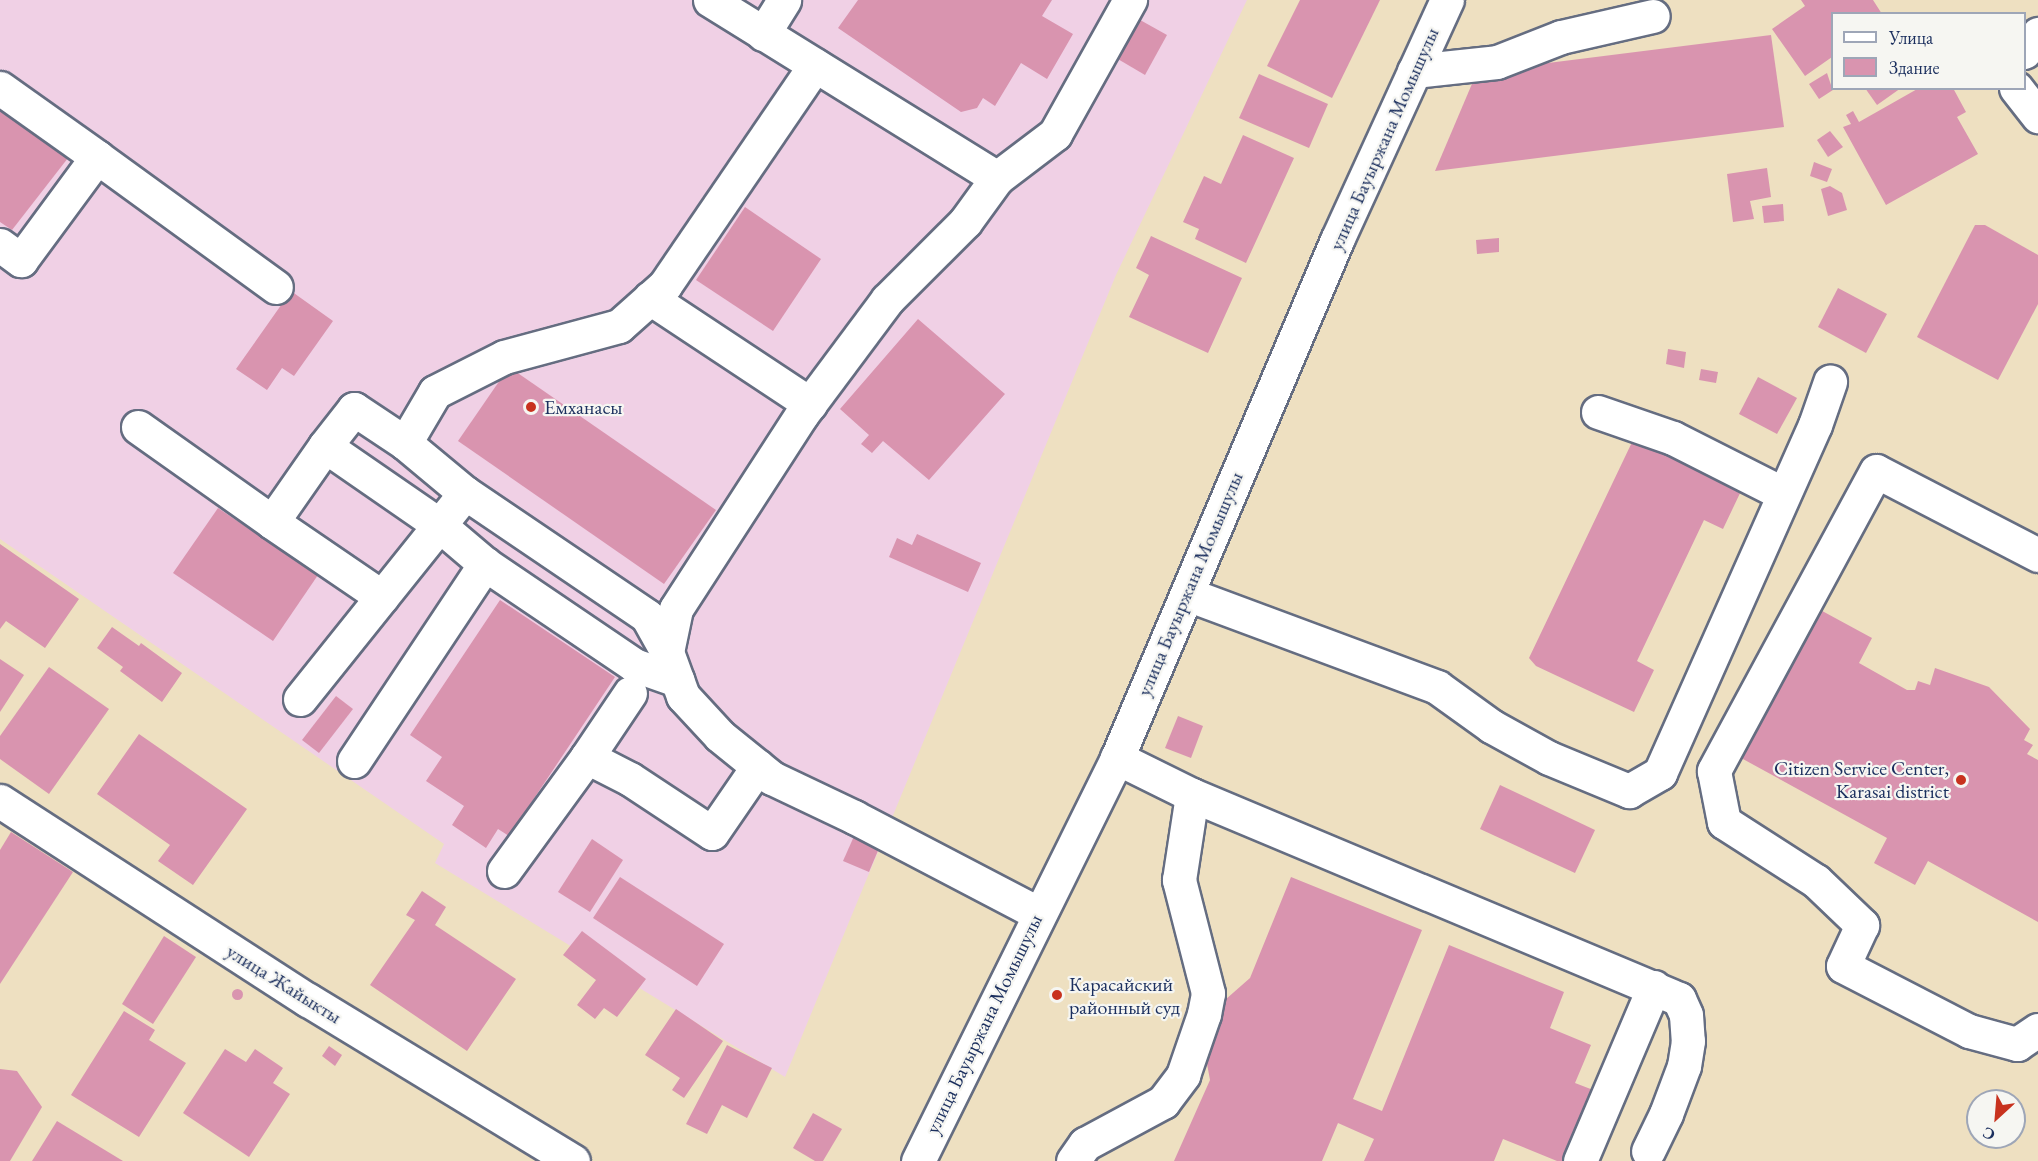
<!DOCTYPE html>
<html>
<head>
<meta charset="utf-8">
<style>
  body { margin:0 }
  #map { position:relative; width:2038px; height:1161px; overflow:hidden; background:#eee0c1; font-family:"EB Garamond",serif }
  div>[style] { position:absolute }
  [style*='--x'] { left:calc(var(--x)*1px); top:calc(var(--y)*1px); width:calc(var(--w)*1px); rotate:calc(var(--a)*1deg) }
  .built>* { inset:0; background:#f0d0e5 }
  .building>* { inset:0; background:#d994af }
  .round { border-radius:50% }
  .roads { filter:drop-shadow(2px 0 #656d81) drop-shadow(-2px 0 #656d81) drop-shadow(0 2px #656d81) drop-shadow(0 -2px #656d81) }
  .minor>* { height:33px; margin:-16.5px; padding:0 16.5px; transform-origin:16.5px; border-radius:16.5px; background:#fff }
  .dots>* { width:16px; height:16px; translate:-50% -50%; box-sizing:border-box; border:3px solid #f6f6f2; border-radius:50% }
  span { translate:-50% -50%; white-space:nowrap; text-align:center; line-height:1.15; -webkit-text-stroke:4.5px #f6f6f2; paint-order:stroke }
  .street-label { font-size:20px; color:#1b2f5e }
  .poi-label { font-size:20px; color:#1b2f5e }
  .left { translate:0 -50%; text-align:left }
  .right { translate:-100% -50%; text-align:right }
  .legend { position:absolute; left:1831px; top:12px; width:195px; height:78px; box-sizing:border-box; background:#f6f6f2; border:2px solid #9ea6b7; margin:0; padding:8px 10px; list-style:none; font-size:18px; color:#1b2f5e }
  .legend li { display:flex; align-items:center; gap:12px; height:30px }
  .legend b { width:30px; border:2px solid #9ea6b7 }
  .north { position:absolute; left:1966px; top:1089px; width:60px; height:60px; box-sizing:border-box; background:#f6f6f2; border:2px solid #9ea6b7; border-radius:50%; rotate:206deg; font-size:16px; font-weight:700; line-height:24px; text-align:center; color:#1b2f5e }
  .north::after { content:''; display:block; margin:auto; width:21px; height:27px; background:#c8321e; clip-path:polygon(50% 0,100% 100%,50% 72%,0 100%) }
</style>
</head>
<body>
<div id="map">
  <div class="built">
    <div style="clip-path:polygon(0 0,1247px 0,1116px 275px,785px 1077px,435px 863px,444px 844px,0 539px)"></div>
  </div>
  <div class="building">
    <div style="clip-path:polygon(858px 0,1052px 0,1042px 16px,1073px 34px,1047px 79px,1021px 63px,995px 106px,983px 98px,977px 108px,961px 112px,838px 28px)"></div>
    <div style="clip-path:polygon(1300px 0,1380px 0,1332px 98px,1267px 66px)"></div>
    <div style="clip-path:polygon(1801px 0,1873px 0,1882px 14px,1832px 14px,1832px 57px,1805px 76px,1772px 29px,1805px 6px)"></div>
    <div style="clip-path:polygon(1133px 16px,1167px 35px,1145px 75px,1111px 55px)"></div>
    <div style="clip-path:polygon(1771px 35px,1784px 127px,1435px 171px,1477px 72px)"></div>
    <div style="clip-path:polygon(1827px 73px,1832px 88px,1836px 88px,1819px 99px,1809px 84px)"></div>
    <div style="clip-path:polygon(1259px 74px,1328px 104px,1309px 148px,1239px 118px)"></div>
    <div style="clip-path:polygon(1865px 88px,1901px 88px,1877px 105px)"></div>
    <div style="clip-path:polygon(1919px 88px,1953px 88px,1966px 112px,1957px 117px,1978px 154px,1886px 205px,1843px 127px,1851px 124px,1846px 115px,1853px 111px,1859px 122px)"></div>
    <div style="clip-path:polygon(0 111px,68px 158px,12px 230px,0 222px)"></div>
    <div style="clip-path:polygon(1830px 131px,1843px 147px,1828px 157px,1817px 140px)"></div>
    <div style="clip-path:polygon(1243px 135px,1294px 158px,1246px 263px,1195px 239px,1199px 229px,1183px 222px,1204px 176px,1221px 184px)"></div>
    <div style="clip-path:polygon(1814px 162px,1832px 169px,1827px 182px,1810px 176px)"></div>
    <div style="clip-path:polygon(1767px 168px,1771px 197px,1750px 201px,1754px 219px,1733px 222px,1727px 174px)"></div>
    <div style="clip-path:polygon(1830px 186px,1842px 193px,1847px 210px,1828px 216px,1821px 189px)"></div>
    <div style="clip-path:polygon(1783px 204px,1784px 221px,1764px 223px,1762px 206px)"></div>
    <div style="clip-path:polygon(745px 207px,821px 259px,773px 331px,696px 280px)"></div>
    <div style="clip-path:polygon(1975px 225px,1985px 225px,2038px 255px,2038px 304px,1998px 380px,1917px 337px)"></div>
    <div style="clip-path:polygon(1151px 236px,1242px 278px,1208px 353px,1129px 317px,1149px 275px,1136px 268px)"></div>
    <div style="clip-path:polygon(1499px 238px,1499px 252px,1477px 254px,1476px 240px)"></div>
    <div style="clip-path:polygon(1838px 288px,1887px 314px,1866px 353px,1818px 327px)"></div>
    <div style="clip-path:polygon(291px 291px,333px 321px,294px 376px,282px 368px,267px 390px,236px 369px)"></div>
    <div style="clip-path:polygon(918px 319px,1005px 394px,929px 480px,883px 441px,872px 453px,861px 444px,869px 435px,840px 409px)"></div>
    <div style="clip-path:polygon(1668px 349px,1686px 352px,1684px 368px,1666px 364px)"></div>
    <div style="clip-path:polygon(509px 367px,716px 510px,664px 584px,458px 441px)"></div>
    <div style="clip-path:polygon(1701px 369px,1718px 372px,1716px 383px,1699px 380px)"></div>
    <div style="clip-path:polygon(1758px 377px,1797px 398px,1777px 434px,1739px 414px)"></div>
    <div style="clip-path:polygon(1634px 438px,1742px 489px,1723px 529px,1704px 520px,1637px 661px,1654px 670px,1634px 712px,1536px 666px,1529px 658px)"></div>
    <div style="clip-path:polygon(218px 508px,318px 575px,273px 641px,173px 573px)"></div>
    <div style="clip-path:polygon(917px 534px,981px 563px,968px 592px,889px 557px,897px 538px,912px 545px)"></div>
    <div style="clip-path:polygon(0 544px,79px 599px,45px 648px,6px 621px,0 629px)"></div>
    <div style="clip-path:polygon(500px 600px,615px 677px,509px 836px,498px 829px,486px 848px,452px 825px,464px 806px,426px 781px,442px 757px,410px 735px)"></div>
    <div style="clip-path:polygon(1813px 606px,1872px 638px,1859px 663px,1907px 690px,1915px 690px,1918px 681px,1930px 685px,1935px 668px,1989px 687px,2030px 729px,2024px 740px,2033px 745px,2027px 754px,2038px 760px,2038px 922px,1928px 861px,1915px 885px,1874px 863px,1887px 838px,1732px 753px)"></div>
    <div style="clip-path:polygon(112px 627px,139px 646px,141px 643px,182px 673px,162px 702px,120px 671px,123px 667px,97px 648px)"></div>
    <div style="clip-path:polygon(0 659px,24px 675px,0 712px)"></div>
    <div style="clip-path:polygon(49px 667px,109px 709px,49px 794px,0 759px,0 736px)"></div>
    <div style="clip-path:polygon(336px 696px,353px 709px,319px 753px,302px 740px)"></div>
    <div style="clip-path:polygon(1178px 716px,1203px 726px,1191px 758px,1165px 748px)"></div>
    <div style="clip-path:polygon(139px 734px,247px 809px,193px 885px,158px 861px,170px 845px,97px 794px)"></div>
    <div style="clip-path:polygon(1500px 785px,1595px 830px,1575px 873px,1480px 829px)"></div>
    <div style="clip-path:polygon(11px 832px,73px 872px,0 984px,0 850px)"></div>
    <div style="clip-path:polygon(855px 834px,880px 846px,869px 872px,843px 861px)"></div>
    <div style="clip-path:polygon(592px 839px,623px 860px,590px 912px,558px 892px)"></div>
    <div style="clip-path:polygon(620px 877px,724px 944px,697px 986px,593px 918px)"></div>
    <div style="clip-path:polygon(1291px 877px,1422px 930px,1353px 1099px,1382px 1111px,1449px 945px,1564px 992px,1550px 1028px,1591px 1045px,1575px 1083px,1601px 1093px,1574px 1161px,1557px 1161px,1503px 1139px,1494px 1161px,1364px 1161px,1374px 1139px,1338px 1123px,1322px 1161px,1174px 1161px,1210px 1080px,1205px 1053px,1217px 1007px,1250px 978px)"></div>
    <div style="clip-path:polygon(422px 891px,446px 907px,435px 925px,516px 979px,467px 1051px,370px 985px,415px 920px,406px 915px)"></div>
    <div style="clip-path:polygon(582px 931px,646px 979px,617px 1017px,604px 1008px,595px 1019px,577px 1005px,596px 980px,563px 955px)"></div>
    <div style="clip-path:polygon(164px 936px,196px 957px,153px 1024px,122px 1004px)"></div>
    <div class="round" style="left:231.5px;top:988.5px;width:11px;height:11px"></div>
    <div style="clip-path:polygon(676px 1009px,723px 1041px,684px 1098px,672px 1090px,680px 1078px,645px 1055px)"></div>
    <div style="clip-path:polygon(124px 1011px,155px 1030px,149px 1040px,186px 1063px,139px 1137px,71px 1095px)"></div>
    <div style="clip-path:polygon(727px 1045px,772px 1068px,747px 1118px,722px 1105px,707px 1134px,686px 1124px)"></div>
    <div style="clip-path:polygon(329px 1046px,342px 1055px,335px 1066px,322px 1056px)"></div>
    <div style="clip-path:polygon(225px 1049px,246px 1062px,255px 1049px,283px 1068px,273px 1083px,290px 1094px,249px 1157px,183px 1113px)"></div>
    <div style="clip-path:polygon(0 1069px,17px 1071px,42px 1107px,10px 1161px,0 1161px)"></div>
    <div style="clip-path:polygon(813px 1113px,842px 1129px,823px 1161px,815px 1161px,793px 1148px)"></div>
    <div style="clip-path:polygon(57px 1121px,123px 1161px,32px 1161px)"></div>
  </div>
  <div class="roads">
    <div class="minor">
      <div style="--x:710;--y:0;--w:338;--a:31.8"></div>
      <div style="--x:997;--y:178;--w:54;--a:126"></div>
      <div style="--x:965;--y:222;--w:110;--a:135"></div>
      <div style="--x:887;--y:300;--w:142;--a:126.7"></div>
      <div style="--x:802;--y:414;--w:232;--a:122.9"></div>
      <div style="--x:676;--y:609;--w:44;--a:101.8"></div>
      <div style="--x:667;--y:652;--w:47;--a:70"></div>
      <div style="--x:683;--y:696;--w:54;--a:47.2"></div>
      <div style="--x:720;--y:736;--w:67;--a:38.9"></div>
      <div style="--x:772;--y:778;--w:91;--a:25.4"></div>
      <div style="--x:854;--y:817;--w:208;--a:27.6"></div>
      <div style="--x:763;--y:34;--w:40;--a:-58"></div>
      <div style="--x:2024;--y:52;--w:23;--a:-52"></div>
      <div style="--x:1414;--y:71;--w:83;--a:-6.2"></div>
      <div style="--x:1497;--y:62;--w:69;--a:-21.3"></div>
      <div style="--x:1561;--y:37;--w:94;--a:-12.9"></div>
      <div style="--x:0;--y:88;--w:119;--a:35.4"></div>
      <div style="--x:2016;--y:88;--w:36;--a:52"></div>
      <div style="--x:997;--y:178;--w:73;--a:-37.2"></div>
      <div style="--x:1055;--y:134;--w:154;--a:-60.8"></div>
      <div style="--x:0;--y:245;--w:26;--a:36"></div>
      <div style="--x:21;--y:260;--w:128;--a:-53.6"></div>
      <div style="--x:97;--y:157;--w:221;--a:36"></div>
      <div style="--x:650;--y:298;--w:192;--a:33.5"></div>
      <div style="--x:1598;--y:412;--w:79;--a:19.1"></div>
      <div style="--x:1673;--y:438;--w:124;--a:26.8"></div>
      <div style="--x:138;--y:427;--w:164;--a:35.3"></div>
      <div style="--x:272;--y:522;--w:93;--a:-55.1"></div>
      <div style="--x:325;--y:446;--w:47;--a:-51.9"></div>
      <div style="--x:354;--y:409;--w:61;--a:33.7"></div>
      <div style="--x:325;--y:446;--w:137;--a:34.6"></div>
      <div style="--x:438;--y:524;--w:62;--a:40.4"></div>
      <div style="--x:272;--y:522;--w:133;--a:34.3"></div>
      <div style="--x:2038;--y:555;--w:182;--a:-152.6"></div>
      <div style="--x:1876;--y:471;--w:341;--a:118.4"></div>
      <div style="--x:1714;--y:771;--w:52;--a:78.9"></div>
      <div style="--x:1724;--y:822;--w:109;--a:32.7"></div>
      <div style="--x:1816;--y:881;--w:64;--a:43.7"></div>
      <div style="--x:1862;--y:925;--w:45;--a:114.9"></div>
      <div style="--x:1843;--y:966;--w:142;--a:27.3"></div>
      <div style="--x:1969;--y:1031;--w:50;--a:15.2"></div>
      <div style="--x:2017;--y:1044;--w:25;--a:-34"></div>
      <div style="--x:1187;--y:594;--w:267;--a:20.4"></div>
      <div style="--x:1437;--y:687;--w:67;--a:35.8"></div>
      <div style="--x:1491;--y:726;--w:66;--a:28.9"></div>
      <div style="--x:1549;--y:758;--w:87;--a:22.4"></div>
      <div style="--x:1629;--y:791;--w:36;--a:-30"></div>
      <div style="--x:1660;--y:773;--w:381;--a:-66"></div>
      <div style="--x:1815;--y:425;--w:46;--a:-70.8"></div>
      <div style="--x:667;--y:652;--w:41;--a:-119.1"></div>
      <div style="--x:647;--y:616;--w:220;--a:-145.9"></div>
      <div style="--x:465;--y:493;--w:78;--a:-140.2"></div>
      <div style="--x:405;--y:443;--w:59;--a:-59.5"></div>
      <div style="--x:435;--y:392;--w:77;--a:-26.9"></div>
      <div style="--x:504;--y:357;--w:119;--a:-15.1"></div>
      <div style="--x:619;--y:326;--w:62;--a:-41.7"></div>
      <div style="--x:665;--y:285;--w:266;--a:-55.7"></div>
      <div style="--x:300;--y:699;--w:264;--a:-51.3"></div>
      <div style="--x:587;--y:757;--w:77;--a:-56.1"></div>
      <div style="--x:354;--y:761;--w:237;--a:-56.4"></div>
      <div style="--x:485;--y:564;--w:180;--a:34.1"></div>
      <div style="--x:634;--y:665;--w:46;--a:19.2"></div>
      <div style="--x:1192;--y:795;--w:528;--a:22.73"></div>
      <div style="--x:1679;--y:999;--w:17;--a:66"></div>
      <div style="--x:1686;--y:1015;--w:26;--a:86"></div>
      <div style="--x:1688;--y:1041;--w:25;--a:99"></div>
      <div style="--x:1684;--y:1066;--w:51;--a:110.6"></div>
      <div style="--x:1666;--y:1114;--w:41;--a:115.9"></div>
      <div style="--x:0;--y:801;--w:367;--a:32.9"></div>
      <div style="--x:308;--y:1000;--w:310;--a:31.3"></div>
      <div style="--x:504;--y:871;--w:141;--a:-53.9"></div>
      <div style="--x:587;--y:757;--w:48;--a:27.1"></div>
      <div style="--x:630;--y:779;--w:98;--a:33.4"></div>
      <div style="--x:712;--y:833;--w:81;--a:-55.5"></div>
      <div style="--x:918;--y:1161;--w:449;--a:-63.7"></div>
      <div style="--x:1117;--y:758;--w:563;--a:-66.99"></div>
      <div style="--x:1337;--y:240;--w:264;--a:-65.4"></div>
      <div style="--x:1073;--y:1161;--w:21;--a:-55"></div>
      <div style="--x:1085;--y:1144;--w:89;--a:-28.3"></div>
      <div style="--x:1163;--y:1102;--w:34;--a:-53"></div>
      <div style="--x:1183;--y:1075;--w:65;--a:-71"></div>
      <div style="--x:1204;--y:1014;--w:21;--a:-79"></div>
      <div style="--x:1208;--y:993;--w:117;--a:-104.4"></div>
      <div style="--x:1179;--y:880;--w:86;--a:-81.3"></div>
      <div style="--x:1192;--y:795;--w:84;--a:-153.7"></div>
      <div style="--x:1580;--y:1161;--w:189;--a:-67"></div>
    </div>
  </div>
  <div class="dots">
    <div style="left:531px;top:407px;background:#c8321e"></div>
    <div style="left:1961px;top:780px;background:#c8321e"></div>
    <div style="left:1057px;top:995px;background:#c8321e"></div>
  </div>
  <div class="street-label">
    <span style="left:1384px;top:139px;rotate:-66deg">улица Бауыржана Момышулы</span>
    <span style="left:1190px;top:584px;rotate:-67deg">улица Бауыржана Момышулы</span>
    <span style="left:284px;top:984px;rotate:32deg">улица Жайыкты</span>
    <span style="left:984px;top:1024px;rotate:-64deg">улица Бауыржана Момышулы</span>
  </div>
  <div class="poi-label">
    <span class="left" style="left:544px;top:407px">Емханасы</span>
    <span class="right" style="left:1949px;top:780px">Citizen Service Center,<br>Karasai district</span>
    <span class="left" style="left:1069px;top:996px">Карасайский<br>районный суд</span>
  </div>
  <ul class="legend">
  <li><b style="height:8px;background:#fff"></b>Улица</li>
  <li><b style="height:16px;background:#d994af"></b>Здание</li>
  </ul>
  <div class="north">С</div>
</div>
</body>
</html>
